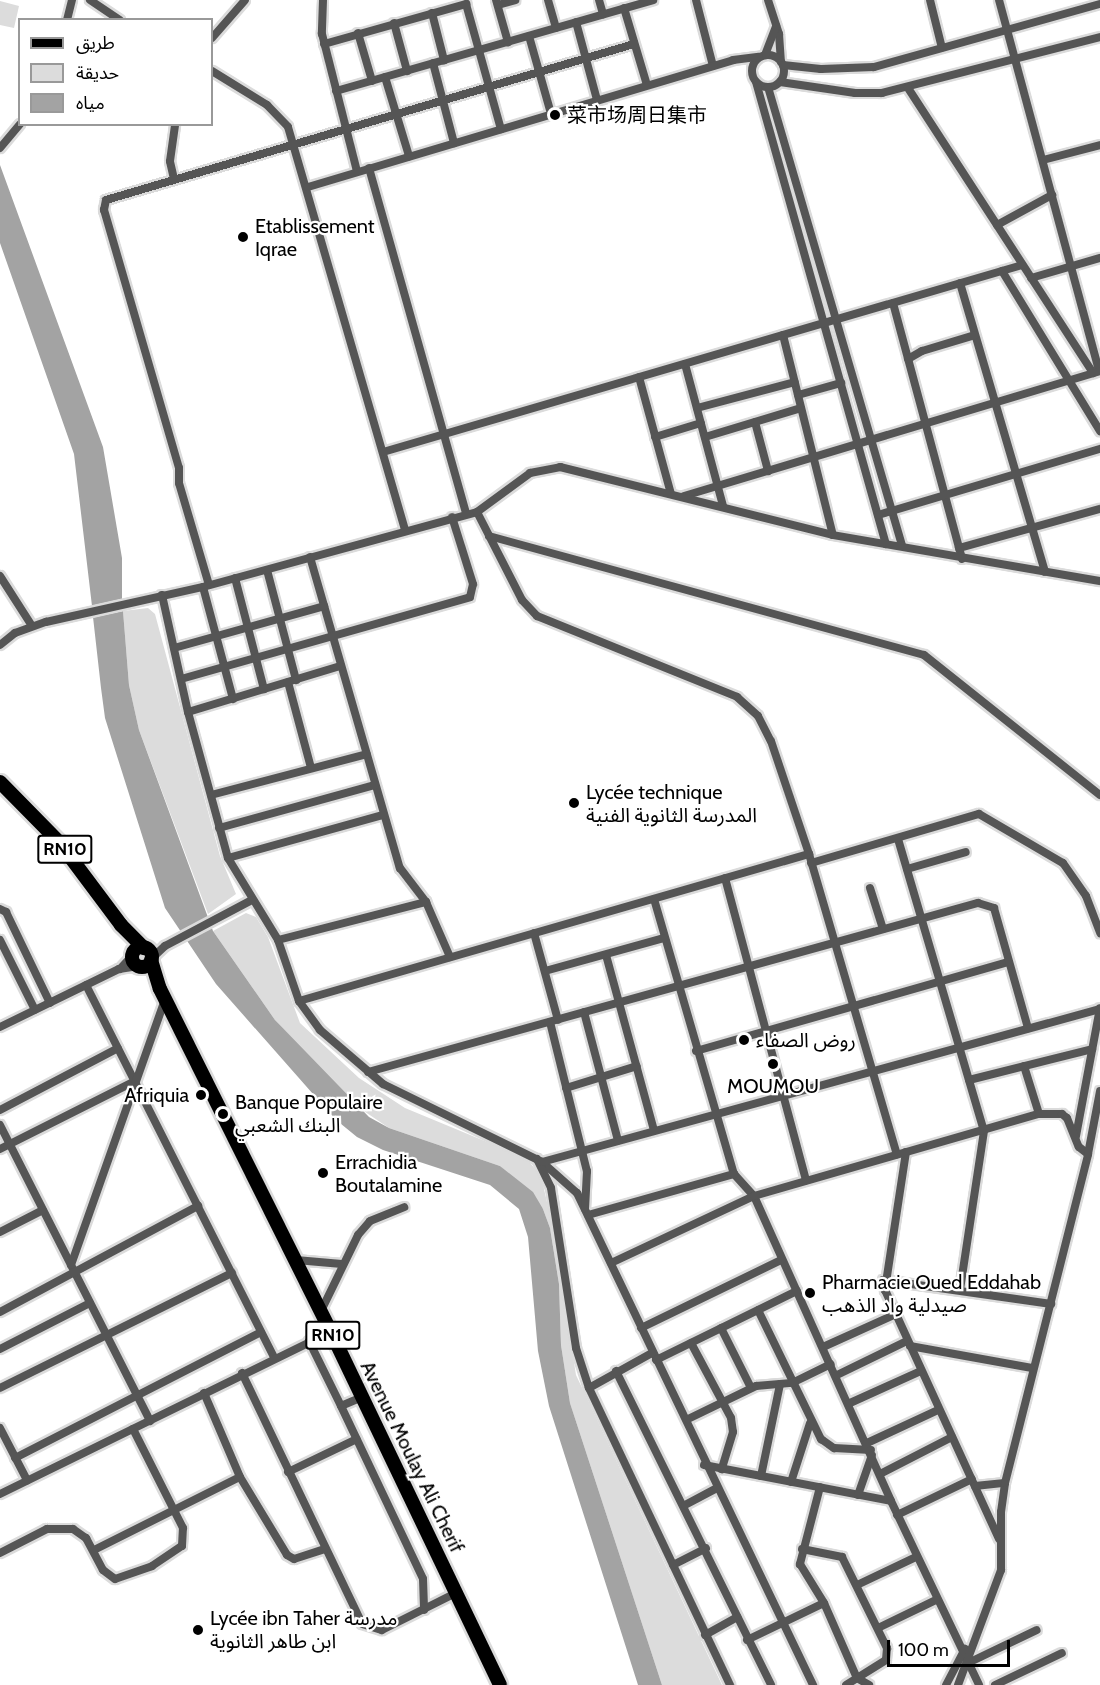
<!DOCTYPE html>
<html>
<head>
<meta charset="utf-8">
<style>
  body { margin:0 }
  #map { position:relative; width:1100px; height:1685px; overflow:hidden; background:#fff; font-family:Cabin,"Noto Sans Arabic","Noto Sans SC",sans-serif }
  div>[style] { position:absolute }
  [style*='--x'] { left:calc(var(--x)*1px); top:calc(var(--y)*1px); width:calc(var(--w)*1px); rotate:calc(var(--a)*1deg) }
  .green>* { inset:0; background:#dcdcdc }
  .water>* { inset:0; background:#a3a3a3 }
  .roads { filter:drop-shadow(2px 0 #dbdbdb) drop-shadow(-2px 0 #dbdbdb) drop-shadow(0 2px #dbdbdb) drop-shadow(0 -2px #dbdbdb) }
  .street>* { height:8px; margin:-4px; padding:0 4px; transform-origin:4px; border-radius:4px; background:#555 }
  .street>.ring { margin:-4px; padding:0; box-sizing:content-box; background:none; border:8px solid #555; border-radius:50% }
  .primary>* { height:14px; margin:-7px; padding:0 7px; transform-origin:7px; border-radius:7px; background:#000 }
  .primary>.ring { margin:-7px; padding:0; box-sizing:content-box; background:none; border:14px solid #000; border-radius:50% }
  .dots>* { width:16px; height:16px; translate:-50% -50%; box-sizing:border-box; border:3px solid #fff; border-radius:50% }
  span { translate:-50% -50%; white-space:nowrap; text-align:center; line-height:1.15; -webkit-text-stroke:4.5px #fff; paint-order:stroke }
  .shield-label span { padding:2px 4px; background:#fff; border:2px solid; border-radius:4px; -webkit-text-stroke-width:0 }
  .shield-label { font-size:18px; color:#000; font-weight:700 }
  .poi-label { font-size:20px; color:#000 }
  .left { translate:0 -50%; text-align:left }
  .right { translate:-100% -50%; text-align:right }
  .street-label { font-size:20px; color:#000 }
  .legend { position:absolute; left:18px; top:18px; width:195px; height:108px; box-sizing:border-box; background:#fff; border:2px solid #999; margin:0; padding:8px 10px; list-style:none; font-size:18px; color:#000 }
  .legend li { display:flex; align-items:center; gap:12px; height:30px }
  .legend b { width:30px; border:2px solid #999 }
  .scale { position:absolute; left:887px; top:1640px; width:123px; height:27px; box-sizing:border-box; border:3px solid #000; border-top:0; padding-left:8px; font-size:18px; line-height:21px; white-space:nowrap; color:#000; -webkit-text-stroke:4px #fff; paint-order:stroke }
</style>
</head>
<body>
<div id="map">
  <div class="green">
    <div style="clip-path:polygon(0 1px,19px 6px,14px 28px,0 25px)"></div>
    <div style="clip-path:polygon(148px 608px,155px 614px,220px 856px,236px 894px,208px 914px,139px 730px,129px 685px,123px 611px)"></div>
    <div style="clip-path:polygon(246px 913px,256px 917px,268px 937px,300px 1023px,359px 1078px,405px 1108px,526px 1158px,541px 1176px,553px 1228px,576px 1375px,722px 1685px,662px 1685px,570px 1403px,561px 1345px,559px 1284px,550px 1228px,543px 1209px,500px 1166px,389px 1128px,349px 1101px,275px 1020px,213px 931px)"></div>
  </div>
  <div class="water">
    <div style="clip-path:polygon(0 165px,103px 447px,122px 558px,122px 599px,92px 606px,74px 454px,0 243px)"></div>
    <div style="clip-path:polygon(123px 611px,129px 685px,139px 730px,213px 931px,275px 1020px,369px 1117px,389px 1128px,500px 1166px,533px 1192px,543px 1209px,550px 1228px,559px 1284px,561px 1345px,570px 1403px,662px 1685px,638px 1685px,549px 1406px,538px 1351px,528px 1237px,519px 1209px,490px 1185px,383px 1150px,357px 1137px,335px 1119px,216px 984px,165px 908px,105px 718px,101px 688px,93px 617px)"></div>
  </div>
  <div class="roads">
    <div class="street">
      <div style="--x:90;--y:0;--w:36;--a:34"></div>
      <div style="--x:323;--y:0;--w:34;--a:92"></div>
      <div style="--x:322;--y:34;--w:141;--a:75.7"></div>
      <div style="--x:496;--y:0;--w:44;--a:74.1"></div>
      <div style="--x:548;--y:0;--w:29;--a:74"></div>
      <div style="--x:599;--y:0;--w:15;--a:74"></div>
      <div style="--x:696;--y:0;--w:68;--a:75.6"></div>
      <div style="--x:768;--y:0;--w:36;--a:72"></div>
      <div style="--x:779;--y:34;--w:28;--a:86"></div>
      <div style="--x:930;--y:0;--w:49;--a:76"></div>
      <div style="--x:999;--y:0;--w:384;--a:74.9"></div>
      <div style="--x:498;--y:5;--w:18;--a:-16"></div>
      <div style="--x:624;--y:8;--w:80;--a:73.4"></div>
      <div style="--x:432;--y:13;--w:49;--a:75.7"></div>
      <div style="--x:67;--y:20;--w:21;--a:-76"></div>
      <div style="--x:576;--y:22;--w:81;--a:74.9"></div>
      <div style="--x:394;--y:23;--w:50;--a:74.8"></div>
      <div style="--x:358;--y:33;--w:50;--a:73.7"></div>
      <div style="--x:529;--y:36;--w:81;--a:74.2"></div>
      <div style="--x:212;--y:38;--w:50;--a:-49"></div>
      <div style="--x:324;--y:44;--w:148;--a:-15.7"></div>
      <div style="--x:466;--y:4;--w:130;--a:74.4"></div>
      <div class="ring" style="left:752px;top:55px;width:24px;height:24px"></div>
      <div style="--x:765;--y:55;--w:31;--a:-69"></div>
      <div style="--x:433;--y:63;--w:83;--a:75.3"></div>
      <div style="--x:783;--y:65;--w:38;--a:6"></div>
      <div style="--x:821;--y:69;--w:53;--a:-2.2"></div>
      <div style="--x:874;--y:67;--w:235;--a:-15.6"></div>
      <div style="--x:212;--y:71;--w:65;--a:31.7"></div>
      <div style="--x:267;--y:105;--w:30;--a:46"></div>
      <div style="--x:288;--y:127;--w:420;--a:73.8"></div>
      <div style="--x:385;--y:77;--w:83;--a:73.1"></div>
      <div style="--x:756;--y:82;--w:480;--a:74.3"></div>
      <div style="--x:780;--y:82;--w:76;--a:8.3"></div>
      <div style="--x:855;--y:93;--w:27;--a:0"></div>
      <div style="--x:882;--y:93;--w:225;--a:-14.4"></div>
      <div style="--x:768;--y:87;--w:478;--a:73.7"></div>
      <div style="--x:908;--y:88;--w:340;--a:57"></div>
      <div style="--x:336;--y:91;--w:330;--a:-16"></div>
      <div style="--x:0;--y:148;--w:31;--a:-50"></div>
      <div style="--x:1043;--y:160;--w:59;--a:-14.7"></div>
      <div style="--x:369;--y:168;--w:357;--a:74.3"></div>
      <div style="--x:174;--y:179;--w:18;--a:-103"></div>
      <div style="--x:170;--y:161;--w:37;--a:-82"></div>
      <div style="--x:308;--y:187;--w:444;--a:-16.6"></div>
      <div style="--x:733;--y:60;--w:26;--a:-7"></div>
      <div style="--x:997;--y:225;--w:63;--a:-28.6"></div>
      <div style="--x:1002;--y:271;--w:188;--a:58.5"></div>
      <div style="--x:1031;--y:278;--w:72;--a:-16.2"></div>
      <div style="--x:960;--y:283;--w:301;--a:73.6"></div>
      <div style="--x:893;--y:303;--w:265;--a:74.9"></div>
      <div style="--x:783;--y:335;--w:206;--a:76"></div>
      <div style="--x:908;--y:359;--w:16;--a:-30"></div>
      <div style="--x:922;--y:351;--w:55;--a:-16.8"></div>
      <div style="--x:685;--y:364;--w:147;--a:75"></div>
      <div style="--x:639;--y:377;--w:121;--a:74.7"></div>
      <div style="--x:798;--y:395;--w:45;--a:-15.6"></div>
      <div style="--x:697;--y:408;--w:101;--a:-14.9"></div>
      <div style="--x:755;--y:422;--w:51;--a:75.1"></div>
      <div style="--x:655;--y:437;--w:48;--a:-16.9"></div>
      <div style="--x:705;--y:437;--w:100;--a:-16.8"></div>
      <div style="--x:383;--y:452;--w:666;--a:-16.31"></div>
      <div style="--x:684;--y:496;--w:434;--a:-16.7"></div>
      <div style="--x:477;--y:512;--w:99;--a:62.9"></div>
      <div style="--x:522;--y:600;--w:22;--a:47"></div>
      <div style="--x:537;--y:616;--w:216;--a:22"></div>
      <div style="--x:737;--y:697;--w:28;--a:42"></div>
      <div style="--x:758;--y:716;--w:28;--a:63"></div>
      <div style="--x:771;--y:741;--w:119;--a:71.4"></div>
      <div style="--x:809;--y:854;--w:313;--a:73.7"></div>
      <div style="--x:878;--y:515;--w:232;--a:-16.6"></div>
      <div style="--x:489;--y:536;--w:451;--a:15.3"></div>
      <div style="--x:924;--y:655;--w:225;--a:38.5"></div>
      <div style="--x:959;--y:548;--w:146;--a:-15.5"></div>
      <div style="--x:310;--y:557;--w:324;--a:73.9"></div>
      <div style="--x:400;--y:868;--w:43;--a:52.6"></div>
      <div style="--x:426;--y:902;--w:60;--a:66.4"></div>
      <div style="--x:267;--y:570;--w:114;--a:75.2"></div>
      <div style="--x:0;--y:576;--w:59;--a:57.4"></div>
      <div style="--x:235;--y:578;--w:115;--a:75.4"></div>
      <div style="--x:209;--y:585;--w:106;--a:-106.4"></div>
      <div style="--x:179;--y:483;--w:15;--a:-90"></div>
      <div style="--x:179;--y:468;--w:269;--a:-106.2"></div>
      <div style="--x:104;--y:210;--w:10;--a:-79"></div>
      <div style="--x:106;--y:200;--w:551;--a:-16.46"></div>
      <div style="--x:203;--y:587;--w:116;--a:75"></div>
      <div style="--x:162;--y:595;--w:120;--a:77.5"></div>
      <div style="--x:188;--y:712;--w:151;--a:74.7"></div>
      <div style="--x:228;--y:858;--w:96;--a:58.6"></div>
      <div style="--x:278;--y:940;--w:65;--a:71"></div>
      <div style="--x:299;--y:1001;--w:36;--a:54"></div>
      <div style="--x:320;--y:1030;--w:83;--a:40.6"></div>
      <div style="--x:383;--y:1084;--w:177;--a:26.1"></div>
      <div style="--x:542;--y:1162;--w:47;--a:41.5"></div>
      <div style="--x:577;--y:1193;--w:546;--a:64.37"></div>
      <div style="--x:0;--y:645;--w:19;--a:-39"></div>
      <div style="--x:15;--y:633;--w:33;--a:-20"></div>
      <div style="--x:46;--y:622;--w:161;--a:-12.6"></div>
      <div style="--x:203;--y:587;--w:284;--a:-15.3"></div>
      <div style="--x:477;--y:512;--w:66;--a:-36.3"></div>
      <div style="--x:530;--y:473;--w:31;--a:-11"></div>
      <div style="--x:560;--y:467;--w:281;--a:14"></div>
      <div style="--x:833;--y:535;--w:271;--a:9.8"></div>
      <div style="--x:174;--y:648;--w:156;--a:-15.6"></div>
      <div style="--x:181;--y:679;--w:300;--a:-15.8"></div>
      <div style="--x:470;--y:597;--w:13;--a:-77"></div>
      <div style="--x:473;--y:584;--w:70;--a:-107.4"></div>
      <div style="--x:288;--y:682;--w:89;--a:75"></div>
      <div style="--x:188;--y:712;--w:159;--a:-16.8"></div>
      <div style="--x:211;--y:795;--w:161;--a:-14.7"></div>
      <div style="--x:219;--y:828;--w:162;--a:-15.4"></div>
      <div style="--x:898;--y:839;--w:304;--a:73.6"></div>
      <div style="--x:984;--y:1131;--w:160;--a:98.6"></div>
      <div style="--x:228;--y:858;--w:161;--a:-15.5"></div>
      <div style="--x:811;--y:863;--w:175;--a:-16.3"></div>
      <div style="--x:979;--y:814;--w:97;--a:30.3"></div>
      <div style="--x:1063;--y:863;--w:40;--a:55.1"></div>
      <div style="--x:1086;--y:896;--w:40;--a:69"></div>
      <div style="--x:907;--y:869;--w:61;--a:-16.1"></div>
      <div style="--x:725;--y:878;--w:313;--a:75"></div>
      <div style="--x:870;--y:888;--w:43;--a:72.4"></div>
      <div style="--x:654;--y:899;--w:286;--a:73.8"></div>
      <div style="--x:734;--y:1174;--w:30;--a:48"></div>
      <div style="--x:754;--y:1196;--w:334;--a:65.8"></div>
      <div style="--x:891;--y:1501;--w:204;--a:64.4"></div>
      <div style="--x:0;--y:909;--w:7;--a:27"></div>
      <div style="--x:6;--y:912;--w:101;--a:64.2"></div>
      <div style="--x:534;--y:933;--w:90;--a:74.6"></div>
      <div style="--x:0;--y:940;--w:78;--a:63.4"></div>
      <div style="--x:278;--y:940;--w:153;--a:-14.4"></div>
      <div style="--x:606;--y:955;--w:182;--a:74.7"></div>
      <div style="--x:151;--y:959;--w:19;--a:-43"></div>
      <div style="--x:165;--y:946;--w:98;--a:-27.9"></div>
      <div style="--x:120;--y:969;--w:18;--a:-47"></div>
      <div style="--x:545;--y:971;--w:123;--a:-15.5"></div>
      <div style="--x:86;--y:985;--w:417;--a:63.2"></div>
      <div style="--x:299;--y:1001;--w:531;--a:-16.08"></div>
      <div style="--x:584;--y:1012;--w:133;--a:75.2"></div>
      <div style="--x:550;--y:1022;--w:154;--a:76.1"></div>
      <div style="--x:587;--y:1171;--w:38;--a:93"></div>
      <div style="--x:0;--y:1027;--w:132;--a:-26"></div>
      <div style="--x:119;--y:969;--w:18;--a:-9"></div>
      <div style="--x:696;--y:1051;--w:325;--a:-15.9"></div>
      <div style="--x:1024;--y:1066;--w:50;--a:72.6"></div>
      <div style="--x:368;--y:1072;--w:633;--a:-15.49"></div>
      <div style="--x:978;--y:903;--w:17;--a:17"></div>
      <div style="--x:994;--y:908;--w:125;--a:74.2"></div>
      <div style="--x:969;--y:1080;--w:127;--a:-14.1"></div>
      <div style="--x:566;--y:1088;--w:74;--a:-17.2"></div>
      <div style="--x:0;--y:1110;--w:133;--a:-27.7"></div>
      <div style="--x:0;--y:1125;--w:332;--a:63.1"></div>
      <div style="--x:1076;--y:1136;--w:130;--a:-79.4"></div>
      <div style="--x:0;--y:1149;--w:151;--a:-26.7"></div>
      <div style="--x:906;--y:1152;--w:140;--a:98.7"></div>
      <div style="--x:885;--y:1290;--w:274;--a:65.4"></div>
      <div style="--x:537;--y:1159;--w:32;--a:64"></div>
      <div style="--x:551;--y:1188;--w:162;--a:81.1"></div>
      <div style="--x:576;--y:1348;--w:42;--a:72"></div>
      <div style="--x:589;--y:1388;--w:329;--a:64.6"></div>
      <div style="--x:542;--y:1162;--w:579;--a:-15.33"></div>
      <div style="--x:588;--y:1215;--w:152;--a:-15.7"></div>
      <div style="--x:0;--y:1232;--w:48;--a:-27.1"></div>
      <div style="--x:296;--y:1260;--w:46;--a:5"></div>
      <div style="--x:611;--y:1263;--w:158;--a:-25.1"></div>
      <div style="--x:754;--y:1196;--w:297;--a:-16.1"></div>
      <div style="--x:1039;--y:1114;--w:23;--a:0"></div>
      <div style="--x:1062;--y:1114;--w:6;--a:39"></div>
      <div style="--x:1067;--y:1118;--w:31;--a:68"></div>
      <div style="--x:1079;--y:1147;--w:11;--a:38"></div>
      <div style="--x:71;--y:1265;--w:281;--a:-70.5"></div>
      <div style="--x:883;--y:1280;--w:170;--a:8.1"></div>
      <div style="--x:758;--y:1310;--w:144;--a:64"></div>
      <div style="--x:821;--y:1439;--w:16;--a:35"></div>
      <div style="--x:834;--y:1448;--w:37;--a:3"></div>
      <div style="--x:321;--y:1311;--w:85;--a:-64"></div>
      <div style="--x:358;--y:1235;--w:18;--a:-49"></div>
      <div style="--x:370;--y:1221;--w:37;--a:-22"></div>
      <div style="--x:0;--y:1312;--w:225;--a:-28.2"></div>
      <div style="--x:641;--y:1328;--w:156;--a:-25.9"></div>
      <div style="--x:721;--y:1328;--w:67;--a:63.4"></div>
      <div style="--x:309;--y:1341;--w:72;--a:63.8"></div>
      <div style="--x:341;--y:1406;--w:23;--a:-23"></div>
      <div style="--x:691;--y:1343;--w:85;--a:61.9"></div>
      <div style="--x:731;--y:1418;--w:14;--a:82"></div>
      <div style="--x:733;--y:1432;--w:39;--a:107"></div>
      <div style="--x:910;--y:1346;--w:124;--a:10.2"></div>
      <div style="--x:823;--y:1347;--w:78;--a:-24.3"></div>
      <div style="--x:0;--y:1349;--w:101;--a:-27.1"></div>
      <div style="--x:656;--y:1360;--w:157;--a:-26.1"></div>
      <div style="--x:616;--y:1371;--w:350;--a:63.7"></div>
      <div style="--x:242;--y:1373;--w:278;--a:64.4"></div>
      <div style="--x:362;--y:1624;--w:21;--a:17"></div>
      <div style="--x:382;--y:1630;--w:83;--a:-26.6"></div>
      <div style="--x:837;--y:1375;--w:78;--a:-25.9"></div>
      <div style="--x:0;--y:1388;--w:259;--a:-26.4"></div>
      <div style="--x:589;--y:1388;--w:72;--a:-29.1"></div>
      <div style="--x:204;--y:1393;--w:91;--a:66.8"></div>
      <div style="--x:240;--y:1477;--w:91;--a:58.9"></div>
      <div style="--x:287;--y:1555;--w:8;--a:30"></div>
      <div style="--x:294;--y:1559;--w:32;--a:-18"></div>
      <div style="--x:850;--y:1403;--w:78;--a:-24.3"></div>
      <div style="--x:341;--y:1406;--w:191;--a:64.6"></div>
      <div style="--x:423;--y:1579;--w:31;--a:88"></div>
      <div style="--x:688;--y:1419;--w:76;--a:-25.9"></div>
      <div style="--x:756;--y:1386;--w:36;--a:-5"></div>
      <div style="--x:792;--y:1383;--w:43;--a:-26"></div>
      <div style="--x:0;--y:1428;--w:59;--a:62.6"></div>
      <div style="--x:867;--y:1443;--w:78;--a:-24.9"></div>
      <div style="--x:15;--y:1458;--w:276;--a:-27.1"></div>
      <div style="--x:704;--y:1465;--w:190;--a:10.9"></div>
      <div style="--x:288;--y:1472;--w:76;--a:-25.6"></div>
      <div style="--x:880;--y:1474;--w:81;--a:-27.2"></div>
      <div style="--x:761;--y:1476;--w:94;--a:-78.3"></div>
      <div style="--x:791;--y:1482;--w:62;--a:-72.1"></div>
      <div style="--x:975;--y:1486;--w:30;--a:-6"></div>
      <div style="--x:820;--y:1487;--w:80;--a:104.6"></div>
      <div style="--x:800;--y:1564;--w:46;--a:58.4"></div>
      <div style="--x:824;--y:1603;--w:82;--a:66.3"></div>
      <div style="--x:857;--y:1678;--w:14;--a:30"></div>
      <div style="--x:0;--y:1494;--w:369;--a:-26.1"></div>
      <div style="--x:858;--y:1495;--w:42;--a:-70.7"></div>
      <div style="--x:685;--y:1505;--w:36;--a:-28"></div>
      <div style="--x:897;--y:1515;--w:83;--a:-25.6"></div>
      <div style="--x:802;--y:1549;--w:41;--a:11.3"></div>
      <div style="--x:842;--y:1557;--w:102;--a:63.7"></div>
      <div style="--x:887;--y:1648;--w:12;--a:95"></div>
      <div style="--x:886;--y:1660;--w:47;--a:148"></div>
      <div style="--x:94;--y:1550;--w:163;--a:-26.6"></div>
      <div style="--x:0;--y:1553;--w:53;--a:-27.1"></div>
      <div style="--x:47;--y:1529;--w:26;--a:0"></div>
      <div style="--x:73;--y:1529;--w:16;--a:35"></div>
      <div style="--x:86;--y:1538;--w:36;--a:62"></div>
      <div style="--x:103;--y:1570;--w:15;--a:37"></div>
      <div style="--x:115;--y:1579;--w:39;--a:-19"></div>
      <div style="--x:152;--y:1566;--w:36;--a:-34"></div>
      <div style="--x:182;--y:1546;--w:18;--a:-87"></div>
      <div style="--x:183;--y:1528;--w:111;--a:-116.8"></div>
      <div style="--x:673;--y:1565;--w:37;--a:-27"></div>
      <div style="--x:857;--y:1585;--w:65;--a:-25.4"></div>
      <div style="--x:878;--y:1628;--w:64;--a:-25.8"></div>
      <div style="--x:705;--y:1635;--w:37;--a:-29"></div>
      <div style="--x:747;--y:1640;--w:85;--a:-25.7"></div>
      <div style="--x:968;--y:1663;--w:76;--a:-25.6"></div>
      <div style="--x:946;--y:1685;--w:41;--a:-62.2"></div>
      <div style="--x:958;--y:1685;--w:123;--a:-69.5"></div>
      <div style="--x:1001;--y:1570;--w:58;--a:-90"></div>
      <div style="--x:1001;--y:1512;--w:29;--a:-82"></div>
      <div style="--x:1005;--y:1483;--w:339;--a:-75.8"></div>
      <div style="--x:1088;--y:1154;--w:64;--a:-79.2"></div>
      <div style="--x:995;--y:1685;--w:74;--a:-25.5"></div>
    </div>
    <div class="primary">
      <div style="--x:0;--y:782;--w:84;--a:45.5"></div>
      <div style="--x:59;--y:842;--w:104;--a:53.2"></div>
      <div style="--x:121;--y:925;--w:33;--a:45"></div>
      <div class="ring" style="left:132px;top:947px;width:6px;height:6px"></div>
      <div style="--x:151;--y:960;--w:30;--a:73"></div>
      <div style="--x:160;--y:989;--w:383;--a:63.5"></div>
      <div style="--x:331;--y:1332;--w:391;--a:64.4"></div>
    </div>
  </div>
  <div class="dots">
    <div style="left:555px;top:115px;background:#000"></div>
    <div style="left:243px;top:237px;background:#000"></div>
    <div style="left:574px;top:803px;background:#000"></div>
    <div style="left:744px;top:1040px;background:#000"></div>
    <div style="left:773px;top:1064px;background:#000"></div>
    <div style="left:201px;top:1095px;background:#000"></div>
    <div style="left:223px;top:1114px;background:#000"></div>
    <div style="left:323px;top:1173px;background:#000"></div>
    <div style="left:810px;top:1293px;background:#000"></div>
    <div style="left:198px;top:1630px;background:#000"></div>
  </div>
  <div class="shield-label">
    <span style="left:65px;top:849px">RN10</span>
    <span style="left:333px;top:1335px">RN10</span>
  </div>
  <div class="poi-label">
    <span class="left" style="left:567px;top:115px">菜市场周日集市</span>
    <span class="left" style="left:255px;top:238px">Etablissement<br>Iqrae</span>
    <span class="left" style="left:586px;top:804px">Lycée technique<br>المدرسة الثانوية الفنية</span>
    <span class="left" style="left:756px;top:1040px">روض الصفاء</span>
    <span style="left:773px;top:1086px">MOUMOU</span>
    <span class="right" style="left:189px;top:1095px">Afriquia</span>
    <span class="left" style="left:235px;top:1114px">Banque Populaire<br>البنك الشعبي</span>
    <span class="left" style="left:335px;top:1174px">Errachidia<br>Boutalamine</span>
    <span class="left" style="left:822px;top:1294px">Pharmacie Oued Eddahab<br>صيدلية واد الذهب</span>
    <span class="left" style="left:210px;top:1630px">Lycée ibn Taher مدرسة<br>ابن طاهر الثانوية</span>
  </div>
  <div class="street-label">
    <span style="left:412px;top:1457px;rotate:64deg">Avenue Moulay Ali Cherif</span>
  </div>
  <ul class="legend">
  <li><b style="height:8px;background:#000"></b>طريق</li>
  <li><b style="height:16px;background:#dcdcdc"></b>حديقة</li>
  <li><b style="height:16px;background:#a3a3a3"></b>مياه</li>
  </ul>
  <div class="scale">100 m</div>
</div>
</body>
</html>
